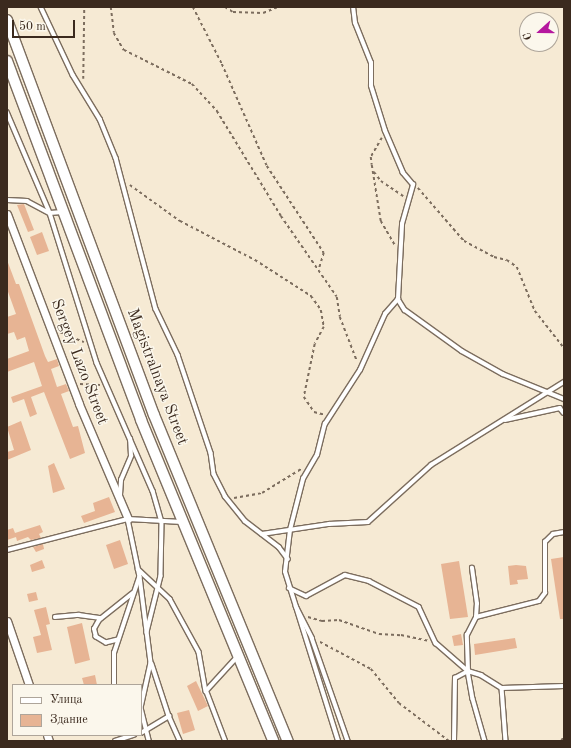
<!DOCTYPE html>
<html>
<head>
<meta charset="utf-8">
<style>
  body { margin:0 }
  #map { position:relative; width:571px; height:748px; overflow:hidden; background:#f6ead4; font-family:"Old Standard TT",serif }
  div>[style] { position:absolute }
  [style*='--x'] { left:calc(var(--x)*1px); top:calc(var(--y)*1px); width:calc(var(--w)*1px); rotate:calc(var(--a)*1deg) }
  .building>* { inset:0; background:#e7b494 }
  .path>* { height:1.5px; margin-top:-0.75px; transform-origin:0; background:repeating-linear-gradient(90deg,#7c6d5e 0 3px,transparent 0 6px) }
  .roads { filter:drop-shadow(1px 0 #7c6d5e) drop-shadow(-1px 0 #7c6d5e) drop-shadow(0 1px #7c6d5e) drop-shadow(0 -1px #7c6d5e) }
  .lane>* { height:3.5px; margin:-1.75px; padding:0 1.75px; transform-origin:1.75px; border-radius:1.75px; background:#fff }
  .street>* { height:7px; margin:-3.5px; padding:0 3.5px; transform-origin:3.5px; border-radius:3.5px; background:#fff }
  .secondary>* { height:10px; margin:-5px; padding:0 5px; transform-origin:5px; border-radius:5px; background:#fff }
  span { translate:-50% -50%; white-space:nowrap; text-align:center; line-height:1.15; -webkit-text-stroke:3px #fbf7ec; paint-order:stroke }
  .street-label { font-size:16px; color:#3b2a1e }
  .frame { position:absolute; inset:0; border:8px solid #3b2a1e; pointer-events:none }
  .legend { position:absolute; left:12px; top:684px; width:130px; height:52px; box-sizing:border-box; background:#fbf7ec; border:1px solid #aea59a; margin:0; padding:5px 7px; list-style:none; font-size:12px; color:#3b2a1e }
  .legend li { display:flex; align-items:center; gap:8px; height:20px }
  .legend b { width:20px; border:1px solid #aea59a }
  .north { position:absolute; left:519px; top:12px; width:40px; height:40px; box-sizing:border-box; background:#fbf7ec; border:1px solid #aea59a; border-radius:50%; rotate:249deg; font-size:11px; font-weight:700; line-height:16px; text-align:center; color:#3b2a1e }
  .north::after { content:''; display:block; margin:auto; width:14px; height:18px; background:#b5179e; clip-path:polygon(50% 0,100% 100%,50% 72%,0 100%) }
  .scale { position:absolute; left:12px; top:20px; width:63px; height:18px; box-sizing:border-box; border:2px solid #3b2a1e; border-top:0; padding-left:5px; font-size:12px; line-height:14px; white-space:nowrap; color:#3b2a1e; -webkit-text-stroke:3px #fbf7ec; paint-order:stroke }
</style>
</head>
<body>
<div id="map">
  <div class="building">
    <div style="clip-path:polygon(24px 204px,34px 230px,28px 232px,17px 205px)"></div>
    <div style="clip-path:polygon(42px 232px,49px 251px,37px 255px,30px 237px)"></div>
    <div style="clip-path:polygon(7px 260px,16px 284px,19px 284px,45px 356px,48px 362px,57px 359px,59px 366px,51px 369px,57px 387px,66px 384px,69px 391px,61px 394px,73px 427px,78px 426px,85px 453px,70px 459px,44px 392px,31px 397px,37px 414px,30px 417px,24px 399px,13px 403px,11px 397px,42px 386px,34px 362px,7px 372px,7px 359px,29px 351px,25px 337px,17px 340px,14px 332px,7px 334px,7px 317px,16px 314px,7px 289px)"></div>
    <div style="clip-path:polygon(21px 421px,31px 450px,7px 460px,7px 452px,14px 450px,7px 427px)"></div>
    <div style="clip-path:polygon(54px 463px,65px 489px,53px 493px,48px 466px)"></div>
    <div style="clip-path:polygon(109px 497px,115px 512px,84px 523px,81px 516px,95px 511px,93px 503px)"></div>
    <div style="clip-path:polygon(40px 525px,43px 532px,39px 534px,41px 538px,31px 540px,28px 537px,17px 541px,16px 537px,7px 540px,7px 530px,13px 528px,15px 533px)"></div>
    <div style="clip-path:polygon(120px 540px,128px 564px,114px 569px,106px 545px)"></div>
    <div style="clip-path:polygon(43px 544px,44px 549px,36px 552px,33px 547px)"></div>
    <div style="clip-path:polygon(564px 557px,564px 619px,560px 619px,551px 559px)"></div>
    <div style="clip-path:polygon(42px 560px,45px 568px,32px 572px,30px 565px)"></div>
    <div style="clip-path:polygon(459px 561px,468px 617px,450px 619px,441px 564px)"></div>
    <div style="clip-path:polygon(516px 565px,526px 566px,528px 579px,517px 580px,518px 584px,510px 585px,508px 566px)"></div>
    <div style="clip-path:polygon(36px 592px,38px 600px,29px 602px,27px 594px)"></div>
    <div style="clip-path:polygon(46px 607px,50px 624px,46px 625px,52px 650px,37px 653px,33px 637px,41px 635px,34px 610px)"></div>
    <div style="clip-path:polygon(82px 623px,90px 660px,75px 664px,67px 627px)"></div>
    <div style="clip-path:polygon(461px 634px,463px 645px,454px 646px,452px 636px)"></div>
    <div style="clip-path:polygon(515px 638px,517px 648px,475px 655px,474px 644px)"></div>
    <div style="clip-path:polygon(95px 675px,97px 685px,84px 685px,82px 678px)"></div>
    <div style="clip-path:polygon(196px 681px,208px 706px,198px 711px,187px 686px)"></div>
    <div style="clip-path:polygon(189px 710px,195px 730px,183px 734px,177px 713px)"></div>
  </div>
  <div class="path">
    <div style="--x:111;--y:7;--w:26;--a:83"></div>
    <div style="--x:114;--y:33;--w:20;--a:60"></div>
    <div style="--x:124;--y:50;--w:76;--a:26.6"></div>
    <div style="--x:192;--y:84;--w:37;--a:47"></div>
    <div style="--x:217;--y:111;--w:123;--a:58.6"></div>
    <div style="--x:281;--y:216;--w:98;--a:55.3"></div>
    <div style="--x:337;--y:297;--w:20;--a:81"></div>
    <div style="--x:340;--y:317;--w:47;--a:68.9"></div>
    <div style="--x:193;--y:7;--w:64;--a:63"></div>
    <div style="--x:222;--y:64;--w:111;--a:66.2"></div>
    <div style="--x:267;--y:166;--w:104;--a:56.8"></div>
    <div style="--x:324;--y:253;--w:17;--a:107"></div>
    <div style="--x:225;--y:7;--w:9;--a:32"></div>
    <div style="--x:233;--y:12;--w:30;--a:2"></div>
    <div style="--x:263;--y:13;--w:16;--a:-22"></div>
    <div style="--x:83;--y:79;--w:72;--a:-89.2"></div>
    <div style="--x:382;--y:138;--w:22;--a:120"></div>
    <div style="--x:371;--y:157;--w:8;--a:83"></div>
    <div style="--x:372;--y:165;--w:57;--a:80.9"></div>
    <div style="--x:381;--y:221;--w:28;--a:60"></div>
    <div style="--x:374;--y:172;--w:11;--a:52"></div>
    <div style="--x:381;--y:181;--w:27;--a:34"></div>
    <div style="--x:130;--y:185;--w:62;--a:35.8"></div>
    <div style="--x:180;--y:221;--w:85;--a:27.5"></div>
    <div style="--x:255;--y:260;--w:67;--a:32.7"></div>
    <div style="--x:311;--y:296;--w:17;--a:54"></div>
    <div style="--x:321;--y:310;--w:17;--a:80"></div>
    <div style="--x:324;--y:327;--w:19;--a:118"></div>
    <div style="--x:315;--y:344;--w:54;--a:101.7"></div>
    <div style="--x:304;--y:397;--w:18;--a:56"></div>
    <div style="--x:314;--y:412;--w:11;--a:15"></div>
    <div style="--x:418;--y:188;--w:70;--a:49"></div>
    <div style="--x:464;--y:241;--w:34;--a:28"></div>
    <div style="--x:494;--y:257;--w:13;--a:13"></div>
    <div style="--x:507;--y:260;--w:12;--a:35"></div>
    <div style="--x:517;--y:267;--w:48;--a:67.8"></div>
    <div style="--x:535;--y:311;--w:47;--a:51.9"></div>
    <div style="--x:60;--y:332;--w:26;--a:23"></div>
    <div style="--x:80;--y:384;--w:20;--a:3"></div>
    <div style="--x:234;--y:498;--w:28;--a:-10"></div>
    <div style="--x:262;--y:493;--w:46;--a:-31.6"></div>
    <div style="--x:308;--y:617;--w:15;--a:16"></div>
    <div style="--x:322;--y:621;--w:17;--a:-3"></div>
    <div style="--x:339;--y:620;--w:42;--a:19.3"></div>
    <div style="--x:379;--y:634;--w:22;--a:3"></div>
    <div style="--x:401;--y:635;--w:29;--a:12"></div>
    <div style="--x:320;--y:642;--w:58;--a:27.9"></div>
    <div style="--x:371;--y:669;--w:44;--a:50.5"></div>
    <div style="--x:399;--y:703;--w:63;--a:37.2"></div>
    <div style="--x:561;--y:741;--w:6;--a:-59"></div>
  </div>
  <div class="roads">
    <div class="lane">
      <div style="--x:41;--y:7;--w:75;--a:64.8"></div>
      <div style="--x:73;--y:75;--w:52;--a:58.5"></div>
      <div style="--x:100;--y:119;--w:42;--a:67.7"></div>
      <div style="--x:116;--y:158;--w:156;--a:75.2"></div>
      <div style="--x:156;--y:309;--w:51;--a:64.4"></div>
      <div style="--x:178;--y:355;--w:103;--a:71.4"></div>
      <div style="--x:211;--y:453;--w:21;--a:82"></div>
      <div style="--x:214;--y:474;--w:25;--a:63"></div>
      <div style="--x:225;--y:496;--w:32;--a:51"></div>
      <div style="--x:245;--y:521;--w:43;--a:37.4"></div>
      <div style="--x:279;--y:547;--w:15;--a:53"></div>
      <div style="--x:7;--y:112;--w:110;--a:66.9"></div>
      <div style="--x:50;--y:213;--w:157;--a:72.6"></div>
      <div style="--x:97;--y:363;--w:140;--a:66.4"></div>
      <div style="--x:153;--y:491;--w:32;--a:74"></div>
      <div style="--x:162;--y:522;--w:54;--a:91.1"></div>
      <div style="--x:161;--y:576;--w:58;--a:104"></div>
      <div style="--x:7;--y:200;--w:20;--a:3"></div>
      <div style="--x:27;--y:201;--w:26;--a:28"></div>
      <div style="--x:50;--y:213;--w:12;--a:-5"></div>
      <div style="--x:398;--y:299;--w:13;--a:58"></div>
      <div style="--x:405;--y:310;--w:70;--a:35.7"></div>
      <div style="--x:462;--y:351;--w:47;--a:29.3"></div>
      <div style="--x:503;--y:374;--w:66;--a:22.3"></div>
      <div style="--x:505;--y:420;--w:56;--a:-12.3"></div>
      <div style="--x:560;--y:408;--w:6;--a:51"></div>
      <div style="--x:120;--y:495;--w:15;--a:-86"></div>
      <div style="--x:121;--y:480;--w:26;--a:-67"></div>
      <div style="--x:131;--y:456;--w:17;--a:-93"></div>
      <div style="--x:128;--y:519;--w:59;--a:78.3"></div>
      <div style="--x:140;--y:577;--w:87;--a:82.7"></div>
      <div style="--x:151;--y:663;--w:46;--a:102.5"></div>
      <div style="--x:141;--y:708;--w:34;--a:76"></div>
      <div style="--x:262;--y:534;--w:68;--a:-8.5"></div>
      <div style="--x:329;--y:524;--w:39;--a:-3"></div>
      <div style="--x:368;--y:522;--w:85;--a:-42.1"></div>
      <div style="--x:431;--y:465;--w:157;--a:-32"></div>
      <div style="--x:7;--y:550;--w:125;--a:-14.4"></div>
      <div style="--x:128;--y:519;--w:54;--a:3.2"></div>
      <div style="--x:138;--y:569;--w:44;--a:43.2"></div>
      <div style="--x:170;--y:599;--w:60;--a:61.3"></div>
      <div style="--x:199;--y:652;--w:40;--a:80"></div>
      <div style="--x:289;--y:588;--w:19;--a:25"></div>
      <div style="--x:306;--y:596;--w:44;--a:-28.3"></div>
      <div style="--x:345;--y:575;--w:25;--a:14"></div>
      <div style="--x:369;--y:581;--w:56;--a:27.5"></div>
      <div style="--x:419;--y:607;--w:40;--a:65"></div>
      <div style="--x:436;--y:643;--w:43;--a:41.2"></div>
      <div style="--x:468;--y:671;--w:14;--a:17"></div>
      <div style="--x:481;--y:675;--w:25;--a:32"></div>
      <div style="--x:502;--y:688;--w:62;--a:-1.8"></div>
      <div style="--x:296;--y:606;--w:36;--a:63"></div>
      <div style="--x:312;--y:638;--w:109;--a:70.7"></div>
      <div style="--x:55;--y:617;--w:24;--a:-5"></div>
      <div style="--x:79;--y:615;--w:22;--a:8"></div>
      <div style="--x:476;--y:617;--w:65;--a:-14.3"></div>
      <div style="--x:539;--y:601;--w:10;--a:-53"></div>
      <div style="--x:545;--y:593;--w:51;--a:-90"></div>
      <div style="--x:545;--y:542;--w:11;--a:-45"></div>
      <div style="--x:553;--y:534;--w:11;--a:-10"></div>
      <div style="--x:118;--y:640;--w:12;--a:166"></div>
      <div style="--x:106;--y:643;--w:12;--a:-149"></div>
      <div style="--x:96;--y:637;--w:8;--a:-104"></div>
      <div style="--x:94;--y:629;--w:10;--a:-61"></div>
      <div style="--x:99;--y:620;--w:43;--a:-38.5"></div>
      <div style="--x:152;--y:664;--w:55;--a:71.9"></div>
      <div style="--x:169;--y:716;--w:27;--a:66"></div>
      <div style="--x:468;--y:671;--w:28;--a:80"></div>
      <div style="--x:473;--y:699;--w:44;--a:74.1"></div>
      <div style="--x:114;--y:685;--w:32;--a:-90"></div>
      <div style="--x:114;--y:653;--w:79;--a:-71.6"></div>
      <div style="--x:502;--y:688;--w:53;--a:85.7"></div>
      <div style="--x:141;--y:733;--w:33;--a:-31"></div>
      <div style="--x:115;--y:741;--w:20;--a:-18"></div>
      <div style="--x:225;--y:741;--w:53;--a:-110.8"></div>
      <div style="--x:206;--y:691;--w:46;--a:-47.6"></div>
      <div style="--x:338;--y:741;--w:177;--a:-107.4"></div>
      <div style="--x:285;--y:572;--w:42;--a:-83.2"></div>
      <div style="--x:290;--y:530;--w:53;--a:-75.7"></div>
      <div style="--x:303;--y:479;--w:28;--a:-60"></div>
      <div style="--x:317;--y:455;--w:32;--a:-76"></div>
      <div style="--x:325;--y:424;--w:64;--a:-57.1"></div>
      <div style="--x:360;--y:370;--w:61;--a:-65.9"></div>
      <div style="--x:385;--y:314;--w:20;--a:-49"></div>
      <div style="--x:398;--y:299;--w:75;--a:-86.9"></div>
      <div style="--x:402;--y:224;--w:41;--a:-74.2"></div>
      <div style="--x:413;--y:185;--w:16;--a:-130"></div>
      <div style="--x:403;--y:173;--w:46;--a:-113.2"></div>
      <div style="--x:385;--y:131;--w:47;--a:-107.3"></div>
      <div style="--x:371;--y:86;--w:23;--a:-90"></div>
      <div style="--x:371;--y:63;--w:43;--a:-111.8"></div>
      <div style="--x:355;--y:23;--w:16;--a:-97"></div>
      <div style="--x:454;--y:741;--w:63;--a:-89.1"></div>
      <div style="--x:455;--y:678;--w:15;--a:-28"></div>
      <div style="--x:468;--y:671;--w:36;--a:-92"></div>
      <div style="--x:467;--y:635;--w:20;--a:-63"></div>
      <div style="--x:476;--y:617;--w:13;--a:-86"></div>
      <div style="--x:477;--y:604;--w:36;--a:-98"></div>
    </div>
    <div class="street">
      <div style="--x:7;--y:214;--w:203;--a:69.2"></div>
      <div style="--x:79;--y:404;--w:125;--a:66.9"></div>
      <div style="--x:7;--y:621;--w:68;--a:71"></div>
      <div style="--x:47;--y:735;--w:6;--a:72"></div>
    </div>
    <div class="secondary">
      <div style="--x:7;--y:20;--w:421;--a:69.6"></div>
      <div style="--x:154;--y:415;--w:352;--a:67.7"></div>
      <div style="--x:7;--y:61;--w:383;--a:69.5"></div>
      <div style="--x:141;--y:420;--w:347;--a:67.6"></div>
    </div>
  </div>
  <div class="street-label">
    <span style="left:79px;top:362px;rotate:69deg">Sergey Lazo Street</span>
    <span style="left:157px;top:377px;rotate:69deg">Magistralnaya Street</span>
  </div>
  <div class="frame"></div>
  <ul class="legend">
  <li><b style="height:5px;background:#fff"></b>Улица</li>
  <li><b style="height:11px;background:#e7b494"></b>Здание</li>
  </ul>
  <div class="north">С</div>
  <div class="scale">50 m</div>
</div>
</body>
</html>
